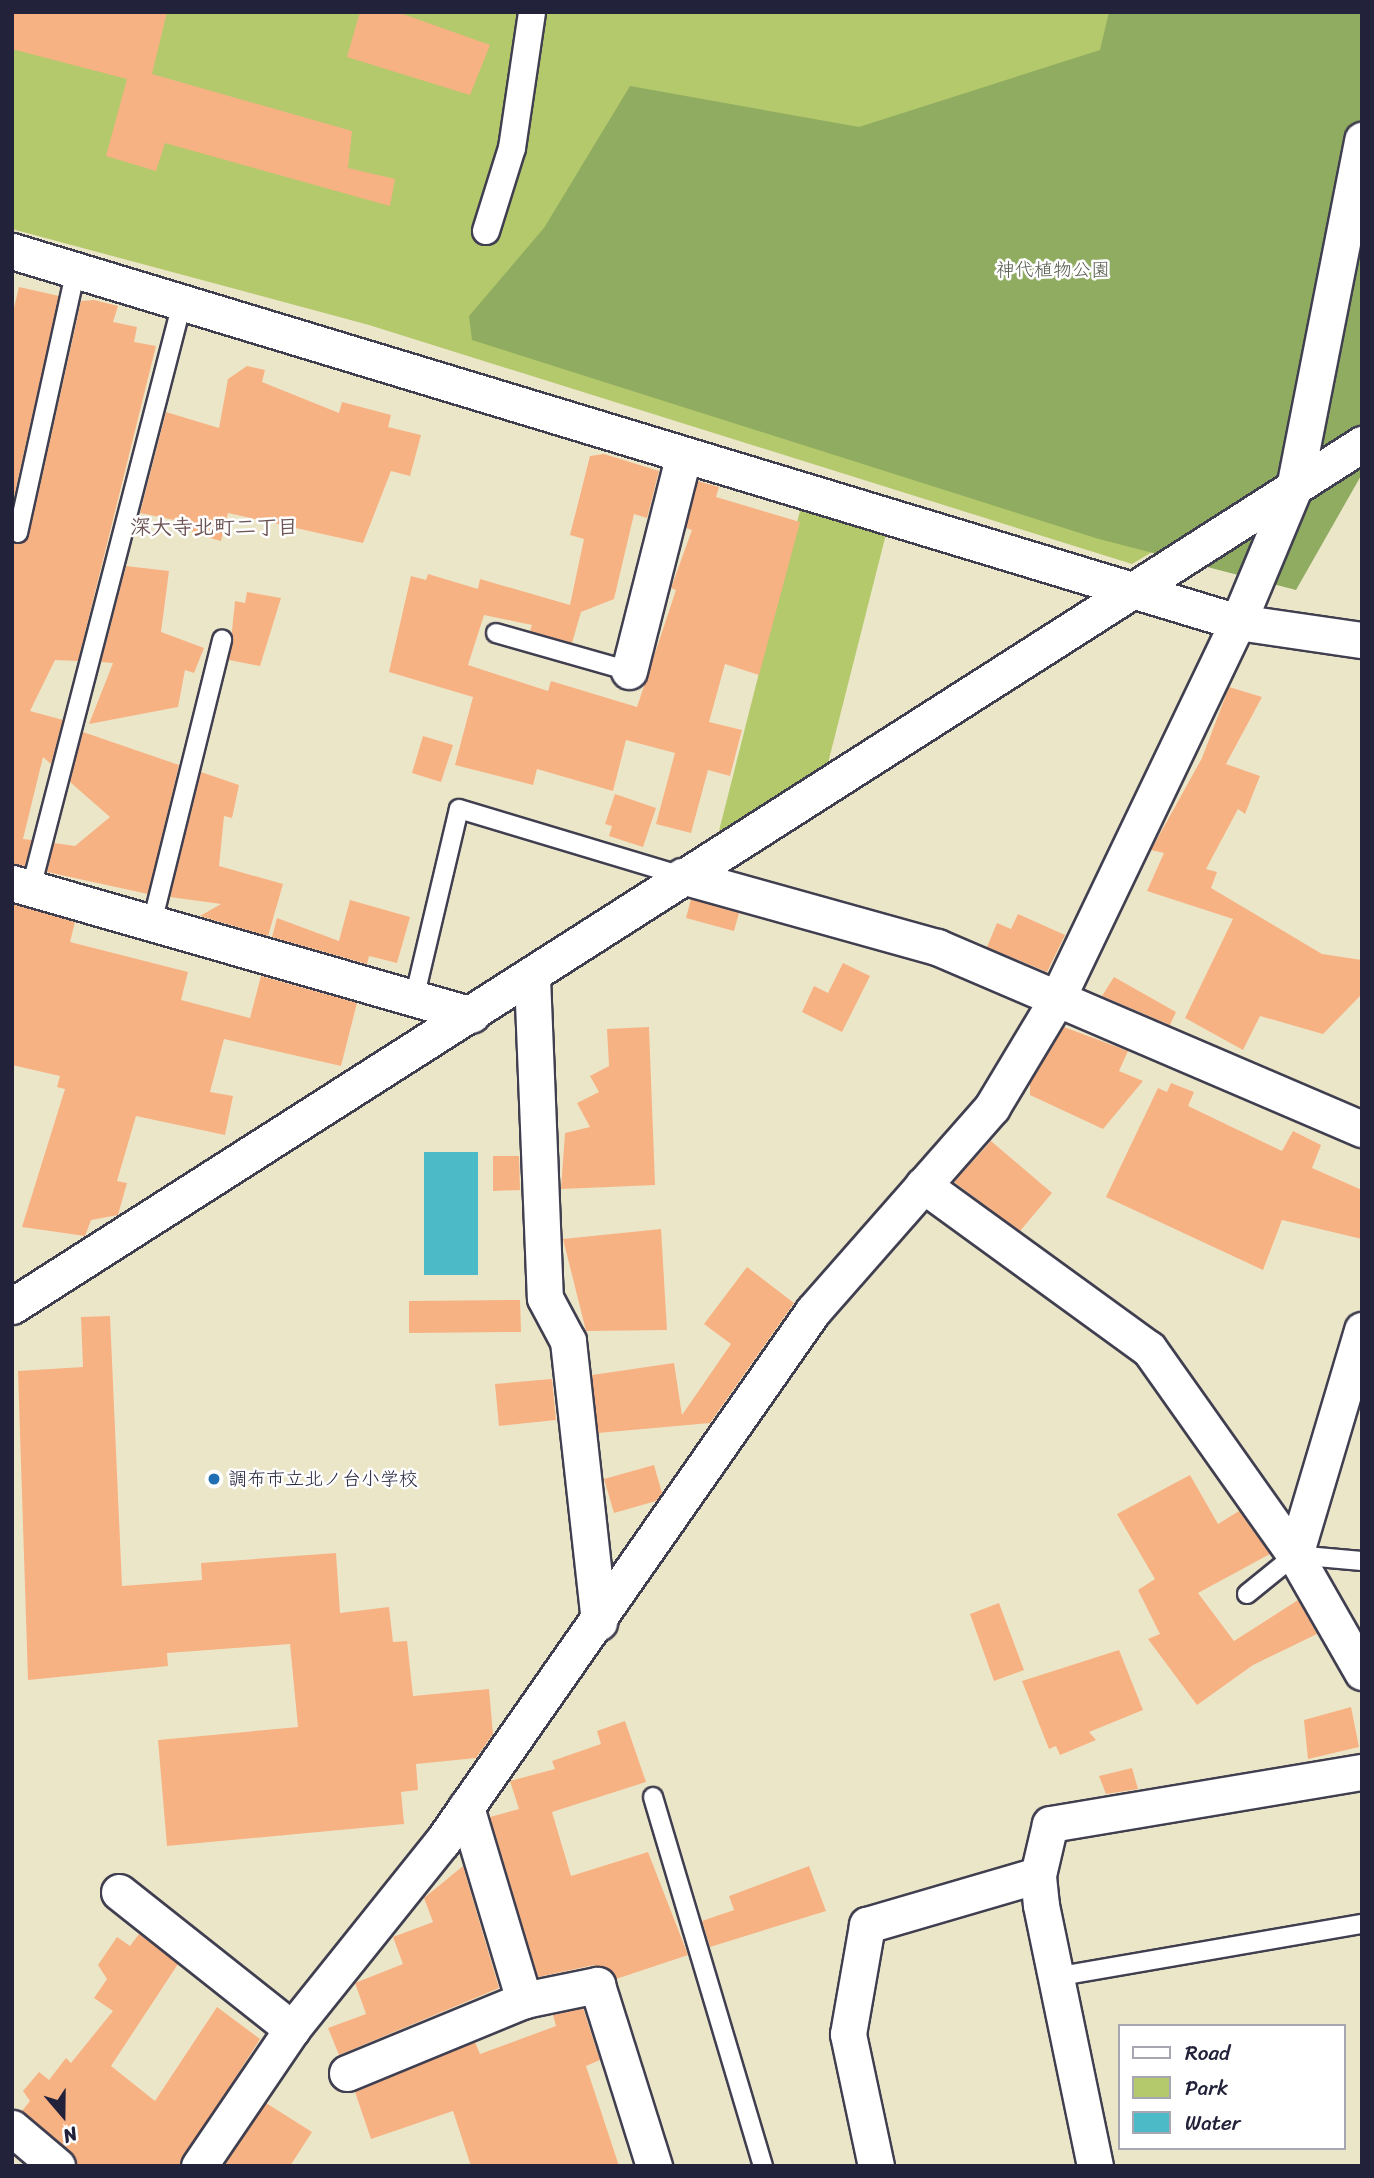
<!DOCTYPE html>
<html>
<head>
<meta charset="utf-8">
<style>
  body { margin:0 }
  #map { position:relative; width:1374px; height:2178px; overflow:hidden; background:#ece6c9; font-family:Sriracha,"Klee One",sans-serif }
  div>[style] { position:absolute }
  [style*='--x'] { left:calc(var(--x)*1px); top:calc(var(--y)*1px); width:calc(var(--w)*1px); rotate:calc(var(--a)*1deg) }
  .green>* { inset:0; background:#b4c86c }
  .forest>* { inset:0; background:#8fac60 }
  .water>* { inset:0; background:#4dbac7 }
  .building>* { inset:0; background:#f7b284 }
  .roads { filter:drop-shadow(2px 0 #403f50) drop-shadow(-2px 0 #403f50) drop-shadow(0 2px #403f50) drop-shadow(0 -2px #403f50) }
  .service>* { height:18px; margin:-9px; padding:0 9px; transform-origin:9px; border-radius:9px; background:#fff }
  .pedestrian>* { height:26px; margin:-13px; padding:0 13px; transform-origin:13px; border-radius:13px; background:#fff }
  .minor>* { height:35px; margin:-17.5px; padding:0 17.5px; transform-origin:17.5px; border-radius:17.5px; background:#fff }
  .dots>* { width:19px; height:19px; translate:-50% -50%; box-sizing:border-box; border:4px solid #fff; border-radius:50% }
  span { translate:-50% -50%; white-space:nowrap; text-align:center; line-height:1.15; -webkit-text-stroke:5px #fff; paint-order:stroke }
  .park-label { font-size:19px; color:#555c4c }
  .poi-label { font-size:19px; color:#22223b }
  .left { translate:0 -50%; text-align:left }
  .neighbourhood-label { font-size:21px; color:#6d5455; font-weight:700 }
  .frame { position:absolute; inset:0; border:14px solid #22223b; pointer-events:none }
  .legend { position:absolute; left:1118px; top:2024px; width:228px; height:126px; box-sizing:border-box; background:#fff; border:2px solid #a7a7b1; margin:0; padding:9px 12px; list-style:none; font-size:21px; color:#22223b }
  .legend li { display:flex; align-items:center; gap:14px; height:35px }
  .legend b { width:35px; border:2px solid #a7a7b1 }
  .north { position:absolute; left:28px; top:2080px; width:70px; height:70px; -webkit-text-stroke:5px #fff; paint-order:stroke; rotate:160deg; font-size:19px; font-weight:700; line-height:28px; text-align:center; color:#22223b }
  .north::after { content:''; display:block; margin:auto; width:24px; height:32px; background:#22223b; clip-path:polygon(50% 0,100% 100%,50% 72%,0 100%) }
</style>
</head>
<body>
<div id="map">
  <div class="green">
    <div style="clip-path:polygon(12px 12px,1362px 12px,1362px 13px,1276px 478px,1132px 564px,369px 325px,12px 229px)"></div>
    <div style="clip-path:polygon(801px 507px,886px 534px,825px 775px,719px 831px)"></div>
  </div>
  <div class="forest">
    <div style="clip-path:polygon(1109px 12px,1362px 12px,1362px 474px,1296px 590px,1099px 539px,472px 340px,469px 316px,544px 228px,630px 86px,859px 127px,1100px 50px)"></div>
  </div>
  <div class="water">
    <div style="clip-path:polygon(424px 1152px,478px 1152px,478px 1275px,424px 1275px)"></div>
  </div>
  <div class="building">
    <div style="clip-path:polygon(12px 12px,167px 12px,152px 74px,352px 131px,348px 168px,395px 179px,390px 206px,165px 143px,156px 171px,106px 156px,127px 79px,12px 49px)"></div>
    <div style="clip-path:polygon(360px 12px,397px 12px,490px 45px,470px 95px,347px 57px)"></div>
    <div style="clip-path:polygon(19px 287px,59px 296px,12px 506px,12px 316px)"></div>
    <div style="clip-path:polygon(94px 300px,118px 306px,113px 322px,137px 327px,134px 342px,156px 346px,78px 661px,55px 660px,30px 711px,63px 720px,51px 764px,43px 757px,23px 839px,32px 840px,25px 866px,12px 863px,12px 542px,29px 535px,81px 301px)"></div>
    <div style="clip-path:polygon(247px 366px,265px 370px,262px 382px,339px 413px,342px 402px,391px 415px,388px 427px,421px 435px,410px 476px,391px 471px,363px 543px,228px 513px,221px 541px,192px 533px,194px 524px,140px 513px,166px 412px,219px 428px,228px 379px)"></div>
    <div style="clip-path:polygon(604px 454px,659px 471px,647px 518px,634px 514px,614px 599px,581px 612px,572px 643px,530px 631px,532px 625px,484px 615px,468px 665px,548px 691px,551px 681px,637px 707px,676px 590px,671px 588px,692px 530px,686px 528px,698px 481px,719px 487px,716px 497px,800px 522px,759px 675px,725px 664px,709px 722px,742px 730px,730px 776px,708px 770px,691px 833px,656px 824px,675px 753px,626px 740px,613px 791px,537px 769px,533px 785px,455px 765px,473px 697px,389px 672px,411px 576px,426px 580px,428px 574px,478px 589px,480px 579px,570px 605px,584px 539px,570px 535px,590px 456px)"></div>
    <div style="clip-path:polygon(126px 566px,169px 571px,161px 632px,204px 648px,194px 673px,185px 670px,178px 707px,89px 724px,113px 663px,101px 662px)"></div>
    <div style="clip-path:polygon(247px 592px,281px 598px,260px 666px,229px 660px,235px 601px,245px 603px)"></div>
    <div style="clip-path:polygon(1229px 687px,1262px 697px,1226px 764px,1260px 776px,1245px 814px,1238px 809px,1206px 869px,1217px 872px,1211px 888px,1322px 954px,1362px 960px,1362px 994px,1323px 1034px,1260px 1016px,1243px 1050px,1185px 1018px,1233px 919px,1147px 891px,1164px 853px,1151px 850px,1202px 758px)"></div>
    <div style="clip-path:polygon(83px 732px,179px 765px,148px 894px,47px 872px,54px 843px,75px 846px,110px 817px,70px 782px)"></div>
    <div style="clip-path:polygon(423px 736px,453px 745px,441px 782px,412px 773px)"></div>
    <div style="clip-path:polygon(201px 772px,239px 785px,232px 818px,224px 816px,219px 866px,283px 884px,268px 936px,200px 916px,221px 904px,170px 897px)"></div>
    <div style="clip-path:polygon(615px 794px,656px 808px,643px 847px,609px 836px,612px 826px,605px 824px)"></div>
    <div style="clip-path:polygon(691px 899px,739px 913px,734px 931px,686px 918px)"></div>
    <div style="clip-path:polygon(350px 900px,410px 917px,397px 963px,369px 956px,367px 964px,272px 937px,277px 918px,339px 941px)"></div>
    <div style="clip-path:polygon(12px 904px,75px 922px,70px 942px,188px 972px,181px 1000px,250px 1018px,261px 976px,357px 1003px,341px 1066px,224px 1039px,210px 1092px,233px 1096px,225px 1135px,136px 1116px,117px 1181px,127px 1183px,118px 1215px,91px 1220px,85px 1236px,22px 1227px,65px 1089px,57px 1087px,60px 1076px,12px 1065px)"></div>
    <div style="clip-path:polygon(1018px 914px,1065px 935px,1047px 972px,987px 947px,997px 923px,1011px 929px)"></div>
    <div style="clip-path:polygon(843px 963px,870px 976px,842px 1032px,802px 1012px,814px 986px,828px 993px)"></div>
    <div style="clip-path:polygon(1114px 977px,1176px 1012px,1170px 1025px,1102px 996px)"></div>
    <div style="clip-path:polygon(649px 1027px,655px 1185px,561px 1189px,565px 1133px,590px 1127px,577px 1103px,599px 1092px,590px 1076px,609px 1066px,607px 1029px)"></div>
    <div style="clip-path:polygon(1064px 1027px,1128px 1051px,1119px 1071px,1143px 1081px,1103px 1129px,1030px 1095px,1030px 1084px)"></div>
    <div style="clip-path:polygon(1171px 1083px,1194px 1092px,1188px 1106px,1282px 1151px,1293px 1131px,1321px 1145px,1312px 1168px,1362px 1190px,1362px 1239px,1282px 1220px,1263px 1270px,1106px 1197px,1158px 1088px,1167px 1092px)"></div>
    <div style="clip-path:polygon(991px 1141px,1052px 1193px,1020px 1231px,954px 1182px)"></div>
    <div style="clip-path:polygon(493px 1156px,519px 1156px,520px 1190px,493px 1191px)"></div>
    <div style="clip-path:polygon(661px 1229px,667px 1330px,586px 1331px,563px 1239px)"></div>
    <div style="clip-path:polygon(747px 1267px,794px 1303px,710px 1423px,598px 1433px,592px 1375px,674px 1363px,682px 1415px,731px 1344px,704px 1324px)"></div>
    <div style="clip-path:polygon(520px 1300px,521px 1332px,409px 1333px,409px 1301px)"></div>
    <div style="clip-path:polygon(110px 1316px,122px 1586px,202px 1580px,201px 1563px,336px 1553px,340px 1613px,389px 1607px,393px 1642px,407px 1641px,413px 1696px,489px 1689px,493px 1734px,476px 1758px,416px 1764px,418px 1790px,401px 1792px,404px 1824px,167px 1846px,158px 1740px,298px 1727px,290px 1644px,167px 1653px,168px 1666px,28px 1680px,18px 1371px,83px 1367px,81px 1317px)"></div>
    <div style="clip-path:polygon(552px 1379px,556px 1420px,499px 1426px,495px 1384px)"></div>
    <div style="clip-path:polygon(654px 1465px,662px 1493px,656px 1501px,614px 1513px,604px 1479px)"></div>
    <div style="clip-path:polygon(1190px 1475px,1218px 1524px,1239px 1511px,1270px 1554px,1198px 1593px,1234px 1641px,1298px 1600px,1317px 1634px,1253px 1665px,1197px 1705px,1148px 1639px,1160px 1634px,1138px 1590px,1155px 1579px,1117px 1514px)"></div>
    <div style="clip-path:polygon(999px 1603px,1024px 1670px,994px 1681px,970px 1614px)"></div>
    <div style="clip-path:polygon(1119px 1650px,1143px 1710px,1089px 1732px,1096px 1740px,1060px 1755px,1056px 1746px,1049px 1749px,1022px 1681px)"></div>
    <div style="clip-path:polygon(1351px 1707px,1359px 1747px,1308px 1759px,1304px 1720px)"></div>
    <div style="clip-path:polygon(625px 1721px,646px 1782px,552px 1812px,571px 1876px,648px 1852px,688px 1955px,616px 1979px,594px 1965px,538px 1977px,490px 1817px,519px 1809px,510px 1781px,555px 1769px,552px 1761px,601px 1744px,597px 1731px)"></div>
    <div style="clip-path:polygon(1132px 1768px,1138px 1789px,1106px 1794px,1099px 1776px)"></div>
    <div style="clip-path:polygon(463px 1866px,499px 1988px,339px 2055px,328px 2028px,366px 2014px,355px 1983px,403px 1964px,393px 1937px,433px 1922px,424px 1898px)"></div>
    <div style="clip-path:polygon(809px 1866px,826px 1911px,710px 1947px,702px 1921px,734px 1910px,729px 1896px)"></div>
    <div style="clip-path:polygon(139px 1934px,178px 1964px,111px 2066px,155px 2101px,217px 2007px,260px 2039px,179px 2166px,77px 2166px,70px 2151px,22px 2111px,30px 2101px,23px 2091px,39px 2072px,49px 2080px,66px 2058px,71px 2063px,113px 2011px,94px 1998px,107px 1979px,98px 1965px,117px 1937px,130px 1946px)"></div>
    <div style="clip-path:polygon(583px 2008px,600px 2060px,586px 2066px,619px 2166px,471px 2166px,453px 2111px,371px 2139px,355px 2092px,475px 2042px,480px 2054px,556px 2026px,553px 2015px)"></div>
    <div style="clip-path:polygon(266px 2103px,312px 2132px,290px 2166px,223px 2166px)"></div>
  </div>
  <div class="roads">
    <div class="service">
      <div style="--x:18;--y:533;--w:269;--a:-77.6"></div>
      <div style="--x:496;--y:633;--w:138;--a:15.9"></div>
      <div style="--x:31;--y:888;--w:600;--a:-75.52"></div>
      <div style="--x:152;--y:923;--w:292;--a:-76.1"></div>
      <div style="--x:414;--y:999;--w:195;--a:-76.7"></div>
      <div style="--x:459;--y:809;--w:233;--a:16.7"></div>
      <div style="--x:1247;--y:1594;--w:62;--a:-39.1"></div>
      <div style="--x:1295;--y:1555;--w:67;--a:5.1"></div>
      <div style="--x:653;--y:1797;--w:385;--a:73.4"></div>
      <div style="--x:1060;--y:1976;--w:306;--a:-9.8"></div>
    </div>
    <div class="pedestrian">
      <div style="--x:486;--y:231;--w:87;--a:-72.6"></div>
      <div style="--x:512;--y:148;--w:137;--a:-81.6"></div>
    </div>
    <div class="minor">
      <div style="--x:12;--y:251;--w:1281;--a:16.84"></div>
      <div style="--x:1238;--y:622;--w:125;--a:8.3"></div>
      <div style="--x:629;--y:671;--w:220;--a:-75.8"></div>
      <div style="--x:682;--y:876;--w:265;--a:15.6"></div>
      <div style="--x:937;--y:947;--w:462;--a:23.2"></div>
      <div style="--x:12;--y:883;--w:478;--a:16"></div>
      <div style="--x:532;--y:977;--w:321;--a:87.7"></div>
      <div style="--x:545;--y:1298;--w:49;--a:61.9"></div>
      <div style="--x:568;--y:1341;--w:283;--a:83.7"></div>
      <div style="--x:923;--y:1185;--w:279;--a:36"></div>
      <div style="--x:1149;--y:1349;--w:252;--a:54.7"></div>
      <div style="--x:1295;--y:1555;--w:135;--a:60.2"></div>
      <div style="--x:12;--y:1306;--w:1602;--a:-32.56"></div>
      <div style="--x:1295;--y:1555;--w:235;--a:-73.4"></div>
      <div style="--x:466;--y:1807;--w:202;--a:73.3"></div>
      <div style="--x:119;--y:1892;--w:221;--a:38.4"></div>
      <div style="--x:347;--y:2073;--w:191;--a:-22.4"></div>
      <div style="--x:524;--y:2000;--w:75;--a:-11.6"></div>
      <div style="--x:597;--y:1985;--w:190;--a:72.5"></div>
      <div style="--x:12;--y:2128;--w:59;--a:40.2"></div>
      <div style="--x:199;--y:2166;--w:166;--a:-55.8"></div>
      <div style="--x:292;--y:2029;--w:240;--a:-51.3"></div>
      <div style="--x:442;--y:1842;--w:648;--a:-55.06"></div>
      <div style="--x:813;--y:1311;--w:271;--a:-48.7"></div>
      <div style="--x:992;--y:1107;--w:126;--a:-59"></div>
      <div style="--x:1057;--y:999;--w:418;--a:-64.4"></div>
      <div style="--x:1238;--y:622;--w:145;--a:-67.3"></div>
      <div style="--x:1294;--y:488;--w:355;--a:-78.9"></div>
      <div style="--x:876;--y:2166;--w:135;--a:-102"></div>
      <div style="--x:848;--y:2034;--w:111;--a:-80.1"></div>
      <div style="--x:867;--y:1925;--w:178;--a:-16.3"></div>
      <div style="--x:1095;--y:2166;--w:267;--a:-101.7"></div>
      <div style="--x:1041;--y:1905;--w:30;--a:-96"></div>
      <div style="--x:1038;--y:1875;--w:52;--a:-76.8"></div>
      <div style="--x:1050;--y:1824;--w:316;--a:-9.5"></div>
    </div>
  </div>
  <div class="dots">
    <div style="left:214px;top:1479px;background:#1f6fb2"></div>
  </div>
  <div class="park-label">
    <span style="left:1053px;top:270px">神代植物公園</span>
  </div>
  <div class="poi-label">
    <span class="left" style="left:228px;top:1479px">調布市立北ノ台小学校</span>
  </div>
  <div class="neighbourhood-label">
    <span style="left:214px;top:527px">深大寺北町二丁目</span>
  </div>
  <div class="frame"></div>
  <ul class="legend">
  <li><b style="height:9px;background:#fff"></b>Road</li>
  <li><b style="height:19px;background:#b4c86c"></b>Park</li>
  <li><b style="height:19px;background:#4dbac7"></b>Water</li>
  </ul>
  <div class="north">N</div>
</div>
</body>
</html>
